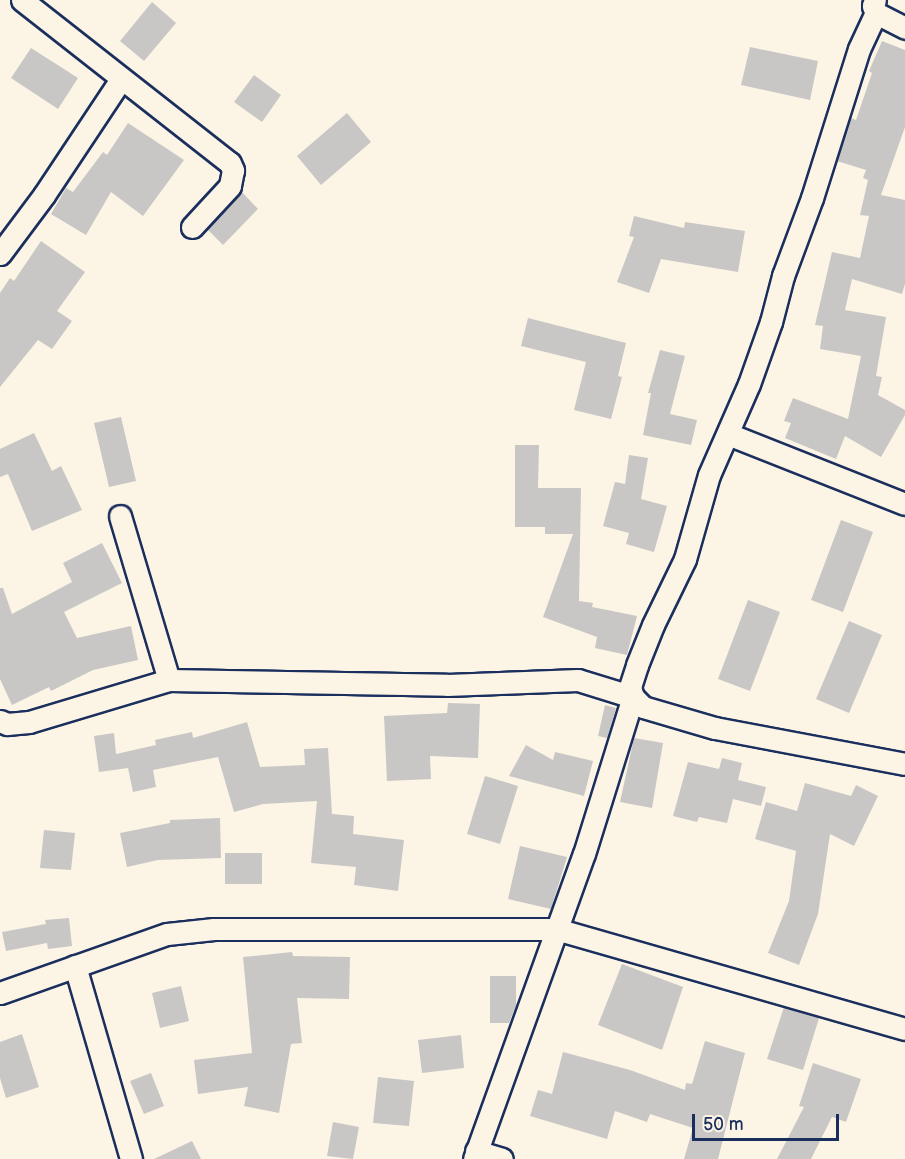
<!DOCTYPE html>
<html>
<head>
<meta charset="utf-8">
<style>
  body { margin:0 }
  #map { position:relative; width:905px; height:1159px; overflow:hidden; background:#fcf5e5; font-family:"Balsamiq Sans",sans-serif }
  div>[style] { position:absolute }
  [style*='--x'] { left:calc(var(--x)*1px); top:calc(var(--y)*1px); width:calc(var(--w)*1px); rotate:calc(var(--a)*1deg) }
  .building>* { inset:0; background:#c8c7c6 }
  .roads { filter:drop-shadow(2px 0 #1b2f5e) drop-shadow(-2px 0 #1b2f5e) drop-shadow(0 2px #1b2f5e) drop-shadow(0 -2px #1b2f5e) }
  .minor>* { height:21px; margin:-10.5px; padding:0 10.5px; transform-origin:10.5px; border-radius:10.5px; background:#fcf5e5 }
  span { translate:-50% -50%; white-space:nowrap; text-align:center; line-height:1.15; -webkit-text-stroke:4.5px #fcf5e5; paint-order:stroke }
  .scale { position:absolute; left:692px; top:1114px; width:147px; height:27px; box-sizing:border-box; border:3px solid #1b2f5e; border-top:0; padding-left:8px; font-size:18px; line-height:21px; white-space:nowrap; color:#1b2f5e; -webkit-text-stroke:4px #fcf5e5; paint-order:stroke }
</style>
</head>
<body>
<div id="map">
  <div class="building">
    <div style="clip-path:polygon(152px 2px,176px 23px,144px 61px,120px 41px)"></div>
    <div style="clip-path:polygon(882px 41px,905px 50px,905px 127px,881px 195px,905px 200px,905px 284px,902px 294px,852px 279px,845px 310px,886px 317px,876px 376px,882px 377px,878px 395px,905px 410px,905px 415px,881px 457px,845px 436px,836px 459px,785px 438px,791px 423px,784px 421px,793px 398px,848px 419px,861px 356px,820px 349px,823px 326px,815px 325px,832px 252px,860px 258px,869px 216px,860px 215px,868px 180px,863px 178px,866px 170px,837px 161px,851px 118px,856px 120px,872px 73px,869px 71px)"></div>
    <div style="clip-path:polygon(750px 47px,818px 61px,810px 100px,741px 85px)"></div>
    <div style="clip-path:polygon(31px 48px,78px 78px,58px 109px,11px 78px)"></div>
    <div style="clip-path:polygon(254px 75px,281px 95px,262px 122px,234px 102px)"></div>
    <div style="clip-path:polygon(347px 113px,371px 142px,321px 185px,297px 156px)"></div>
    <div style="clip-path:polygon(128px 123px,184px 160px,143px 216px,111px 192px,86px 235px,51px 214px,66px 188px,73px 192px,103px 152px,107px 155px)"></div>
    <div style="clip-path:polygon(241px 191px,258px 209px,223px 245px,207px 229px)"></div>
    <div style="clip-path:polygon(634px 216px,684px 228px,685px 222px,745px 231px,738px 272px,661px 259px,649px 293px,617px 282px,634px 237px,629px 236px)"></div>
    <div style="clip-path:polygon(41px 241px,85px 272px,57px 311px,72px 321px,52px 349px,38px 340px,0 387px,0 293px,10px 278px,14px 281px)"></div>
    <div style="clip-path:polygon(528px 318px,626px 343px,618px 376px,622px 377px,611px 419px,574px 410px,586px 362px,521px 346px)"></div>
    <div style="clip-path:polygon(660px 350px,685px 356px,670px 414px,697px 420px,691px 445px,643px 435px,651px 393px,648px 393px)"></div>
    <div style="clip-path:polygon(121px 417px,136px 481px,109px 487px,94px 423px)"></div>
    <div style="clip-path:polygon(34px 433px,52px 471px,61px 466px,82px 510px,32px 531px,8px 474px,0 477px,0 449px)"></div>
    <div style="clip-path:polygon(515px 445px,539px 445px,538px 488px,581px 488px,579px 601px,593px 603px,592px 607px,637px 616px,627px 655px,595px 648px,597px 637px,543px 617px,573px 534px,545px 534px,545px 527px,515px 527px)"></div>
    <div style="clip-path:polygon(629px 455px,648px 458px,641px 499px,667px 506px,654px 552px,626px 544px,629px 533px,603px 526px,615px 482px,625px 484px)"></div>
    <div style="clip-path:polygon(841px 520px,873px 532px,843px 612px,811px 600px)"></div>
    <div style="clip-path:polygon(102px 543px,122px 583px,64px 612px,77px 638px,131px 626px,138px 660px,93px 670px,51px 691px,49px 687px,12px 705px,0 679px,0 588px,3px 588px,12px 614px,72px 582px,63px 563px)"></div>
    <div style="clip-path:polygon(748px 600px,780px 612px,750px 691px,718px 679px)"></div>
    <div style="clip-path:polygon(849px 621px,882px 635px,849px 713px,816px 699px)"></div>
    <div style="clip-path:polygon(448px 703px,480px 704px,478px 758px,430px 756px,431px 779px,387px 781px,384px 716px,447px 713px)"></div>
    <div style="clip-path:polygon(605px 705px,616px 708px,607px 738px,598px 736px)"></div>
    <div style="clip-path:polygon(247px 722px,260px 767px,305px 765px,304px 749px,328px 748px,332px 814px,354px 816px,353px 834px,404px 840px,398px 891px,354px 885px,356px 867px,311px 863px,317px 801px,263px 804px,234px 812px,218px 757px,153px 770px,156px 787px,133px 792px,128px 768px,99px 772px,94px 736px,114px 733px,116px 754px,156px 745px,155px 740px,192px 732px,193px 738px)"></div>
    <div style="clip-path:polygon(634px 738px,663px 743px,652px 808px,620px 802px)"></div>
    <div style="clip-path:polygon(526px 745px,553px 760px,555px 752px,593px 761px,584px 796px,509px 776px)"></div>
    <div style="clip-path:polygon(722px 758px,742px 763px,738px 780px,766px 787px,761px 806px,733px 799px,727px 823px,699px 817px,697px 822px,673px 816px,688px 762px,719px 769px)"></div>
    <div style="clip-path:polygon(485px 776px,518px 786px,500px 844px,467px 834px)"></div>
    <div style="clip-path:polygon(805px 783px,851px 796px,856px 785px,878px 796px,854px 846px,830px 834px,818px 914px,799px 965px,768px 953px,789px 901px,796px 851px,755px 839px,766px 802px,797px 811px)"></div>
    <div style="clip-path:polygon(220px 818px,221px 858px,158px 860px,127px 867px,120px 833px,170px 823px,170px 820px)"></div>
    <div style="clip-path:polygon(44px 830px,75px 833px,71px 870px,40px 868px)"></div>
    <div style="clip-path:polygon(520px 846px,567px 857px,551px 909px,508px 899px)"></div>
    <div style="clip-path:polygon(225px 853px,262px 853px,262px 884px,225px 884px)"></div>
    <div style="clip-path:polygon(69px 918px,72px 946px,48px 949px,47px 943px,6px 951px,2px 932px,46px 924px,45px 920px)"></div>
    <div style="clip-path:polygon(292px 952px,293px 956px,350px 957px,349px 999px,297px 998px,302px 1043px,291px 1044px,279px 1113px,244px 1106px,248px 1087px,198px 1094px,194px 1060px,252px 1053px,243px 957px)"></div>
    <div style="clip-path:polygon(622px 964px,683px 987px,662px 1050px,598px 1025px)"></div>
    <div style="clip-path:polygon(490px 976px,516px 976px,516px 1005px,509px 1023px,490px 1023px)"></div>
    <div style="clip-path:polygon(181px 986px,189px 1021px,160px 1028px,152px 993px)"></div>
    <div style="clip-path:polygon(784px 1007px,819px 1018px,803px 1070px,767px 1059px)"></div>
    <div style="clip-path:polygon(22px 1034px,39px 1087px,6px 1098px,0 1078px,0 1042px)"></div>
    <div style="clip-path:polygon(461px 1035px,464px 1068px,422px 1073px,418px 1040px)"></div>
    <div style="clip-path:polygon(705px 1041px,745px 1053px,718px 1159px,684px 1159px,693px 1128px,650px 1114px,647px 1122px,615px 1111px,607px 1139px,530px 1116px,538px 1090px,552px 1094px,563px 1052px,630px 1070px,685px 1090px,686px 1083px,692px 1084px)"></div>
    <div style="clip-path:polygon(813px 1063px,861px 1079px,846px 1122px,832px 1117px,811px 1159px,777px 1159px,804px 1107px,799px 1106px)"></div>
    <div style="clip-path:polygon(151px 1073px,164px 1106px,144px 1114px,130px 1081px)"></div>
    <div style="clip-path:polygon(378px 1077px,414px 1081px,409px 1126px,373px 1123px)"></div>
    <div style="clip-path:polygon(333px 1122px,359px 1127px,353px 1159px,327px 1156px)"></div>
    <div style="clip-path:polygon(192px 1141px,201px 1159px,154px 1159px)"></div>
  </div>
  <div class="roads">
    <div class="minor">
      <div style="--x:22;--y:0;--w:264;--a:38.1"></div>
      <div style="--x:230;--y:163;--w:8;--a:67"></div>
      <div style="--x:233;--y:170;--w:16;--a:101"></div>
      <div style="--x:230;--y:186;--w:56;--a:132.8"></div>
      <div style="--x:876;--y:13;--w:33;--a:27"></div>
      <div style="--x:0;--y:254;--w:74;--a:-53.3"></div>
      <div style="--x:44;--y:195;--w:139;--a:-56.4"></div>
      <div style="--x:728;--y:434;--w:190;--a:21.6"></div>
      <div style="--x:120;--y:516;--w:171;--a:73.4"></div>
      <div style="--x:0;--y:721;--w:8;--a:23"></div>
      <div style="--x:7;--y:724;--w:22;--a:-5"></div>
      <div style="--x:29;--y:722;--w:146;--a:-16.7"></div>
      <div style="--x:169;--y:680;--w:278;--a:1"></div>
      <div style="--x:447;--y:685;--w:131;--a:-2.2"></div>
      <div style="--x:578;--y:680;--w:58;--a:17.2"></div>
      <div style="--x:633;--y:697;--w:14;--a:45"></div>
      <div style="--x:643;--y:707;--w:75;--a:16.3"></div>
      <div style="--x:715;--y:728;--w:193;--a:10.7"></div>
      <div style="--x:75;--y:966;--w:201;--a:73.8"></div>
      <div style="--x:0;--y:993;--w:177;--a:-19.5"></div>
      <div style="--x:167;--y:934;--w:47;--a:-6.1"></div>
      <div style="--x:214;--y:929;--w:342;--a:0"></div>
      <div style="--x:556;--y:929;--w:363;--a:16"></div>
      <div style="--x:476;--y:1151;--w:27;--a:17"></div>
      <div style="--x:474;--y:1159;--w:324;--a:-70.2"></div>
      <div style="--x:584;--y:854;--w:164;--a:-72.7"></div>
      <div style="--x:633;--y:697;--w:10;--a:-107"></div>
      <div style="--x:630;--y:687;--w:23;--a:-72"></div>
      <div style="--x:637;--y:665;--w:43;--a:-68.2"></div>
      <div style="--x:653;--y:625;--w:73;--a:-64.1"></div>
      <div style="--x:685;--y:559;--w:87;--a:-74.1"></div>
      <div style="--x:709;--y:475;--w:99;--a:-66.3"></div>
      <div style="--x:749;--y:384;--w:66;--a:-70.5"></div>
      <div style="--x:771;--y:322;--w:48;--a:-75.4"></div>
      <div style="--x:783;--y:276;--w:83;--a:-69.6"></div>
      <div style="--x:812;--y:198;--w:156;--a:-72.5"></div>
      <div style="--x:859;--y:49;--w:40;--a:-65"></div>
      <div style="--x:876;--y:13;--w:8;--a:-113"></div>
      <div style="--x:873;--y:6;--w:6;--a:-72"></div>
    </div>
  </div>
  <div class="scale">50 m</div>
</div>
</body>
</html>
